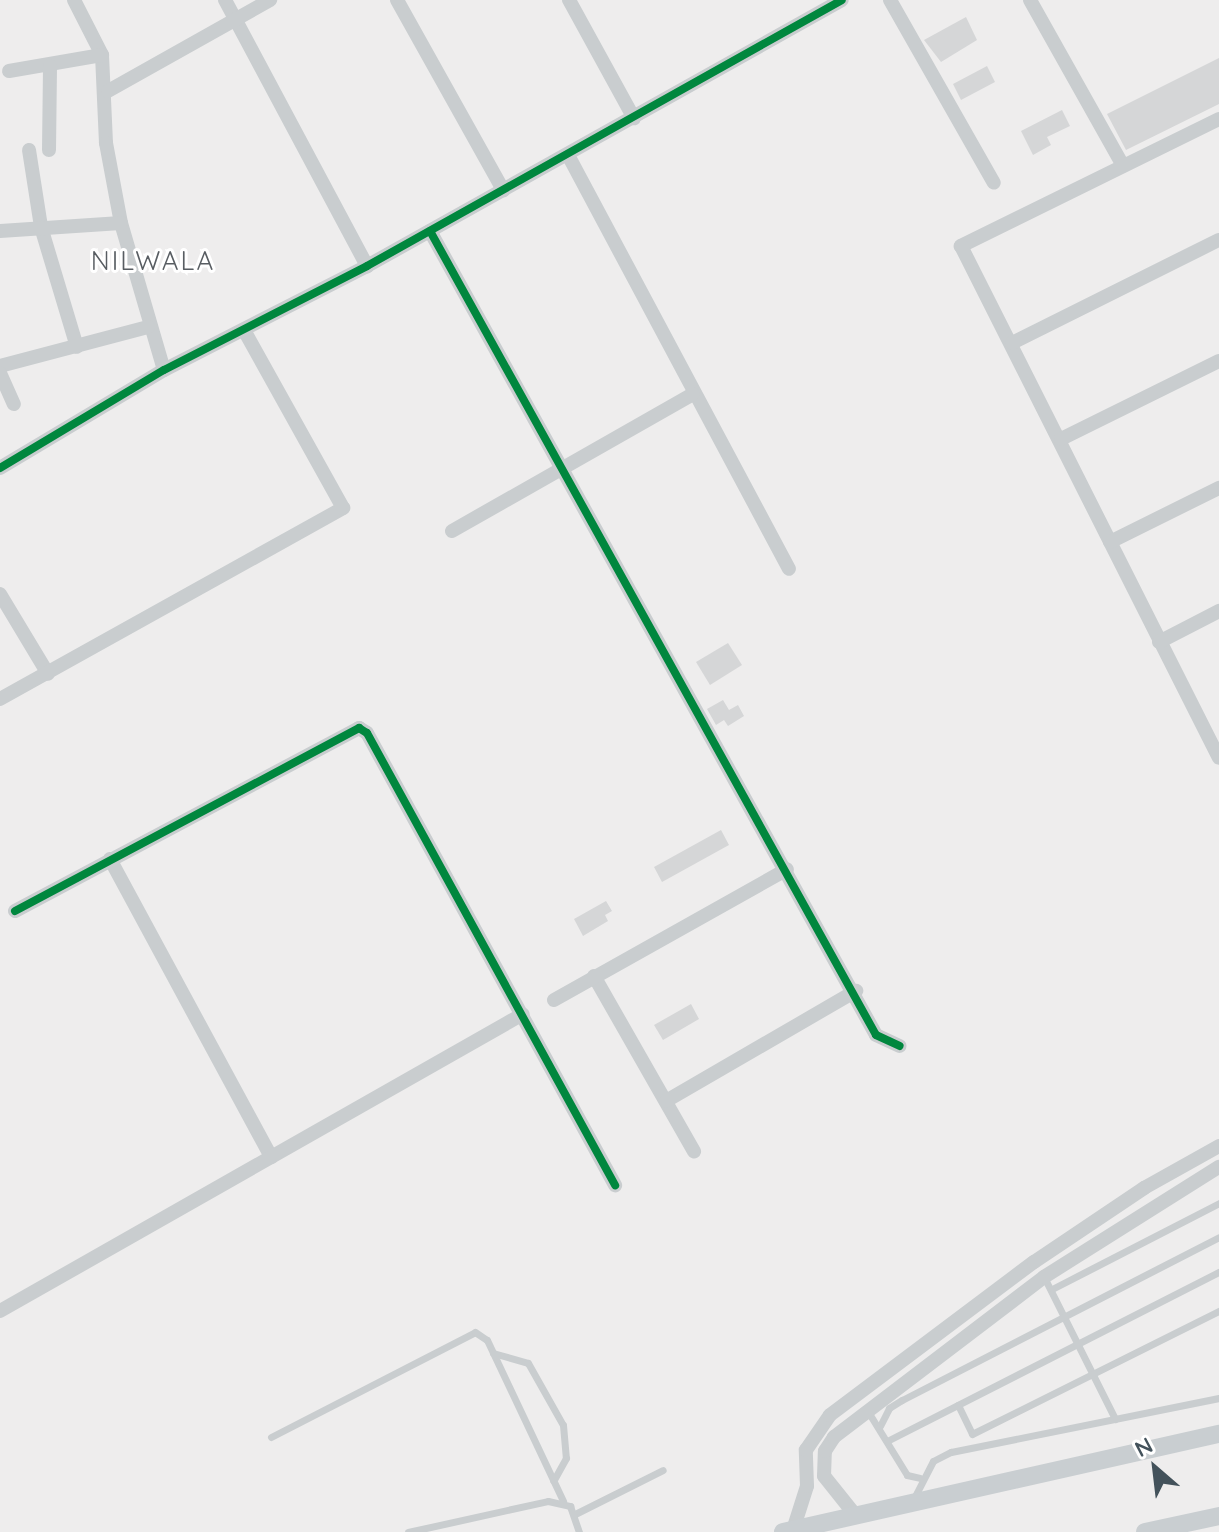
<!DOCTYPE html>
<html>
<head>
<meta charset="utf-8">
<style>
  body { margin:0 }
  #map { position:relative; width:1219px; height:1532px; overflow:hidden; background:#eeeded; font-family:Quicksand,sans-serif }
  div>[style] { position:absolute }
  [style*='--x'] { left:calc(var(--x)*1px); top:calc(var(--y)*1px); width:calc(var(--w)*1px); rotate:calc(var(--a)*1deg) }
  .building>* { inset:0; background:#d5d6d7 }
  .lane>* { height:7px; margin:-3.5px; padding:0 3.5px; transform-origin:3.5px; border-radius:3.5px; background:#c9cdcf }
  .street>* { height:14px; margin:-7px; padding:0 7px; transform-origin:7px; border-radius:7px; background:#c9cdcf }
  .secondary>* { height:18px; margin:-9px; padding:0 9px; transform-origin:9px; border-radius:9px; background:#c9ced1 }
  .cycleway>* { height:8px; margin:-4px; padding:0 4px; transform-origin:4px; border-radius:4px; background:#00873e }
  span { translate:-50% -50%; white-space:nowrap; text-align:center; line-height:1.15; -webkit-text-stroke:6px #fff; paint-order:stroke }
  .quarter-label { font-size:26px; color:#585d62; letter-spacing:2px }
  .north { position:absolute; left:1115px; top:1428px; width:80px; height:80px; -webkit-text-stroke:6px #fff; paint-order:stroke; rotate:332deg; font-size:22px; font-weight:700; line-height:32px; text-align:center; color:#43525b }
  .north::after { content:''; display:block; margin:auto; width:28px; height:36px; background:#43525b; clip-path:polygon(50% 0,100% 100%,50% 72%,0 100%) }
</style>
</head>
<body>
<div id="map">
  <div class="building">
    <div style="clip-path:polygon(966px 17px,977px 40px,941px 62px,924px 40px)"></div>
    <div style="clip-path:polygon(1219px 58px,1219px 104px,1126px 150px,1107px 114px)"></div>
    <div style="clip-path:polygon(987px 66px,995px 82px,961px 100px,953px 84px)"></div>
    <div style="clip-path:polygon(1062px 110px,1070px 126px,1047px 137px,1051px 145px,1033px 155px,1021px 131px)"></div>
    <div style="clip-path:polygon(728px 643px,742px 665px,710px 685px,696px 662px)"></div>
    <div style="clip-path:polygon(723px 700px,729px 710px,738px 705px,744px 716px,728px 726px,724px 720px,716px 725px,707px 709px)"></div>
    <div style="clip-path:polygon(721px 830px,729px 845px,662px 882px,654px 867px)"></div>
    <div style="clip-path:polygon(606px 901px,612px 911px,605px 915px,608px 921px,583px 936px,574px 919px)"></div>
    <div style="clip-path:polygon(691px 1004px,699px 1019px,663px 1040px,654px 1025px)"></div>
  </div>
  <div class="lane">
    <div style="--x:1044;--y:1277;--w:159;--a:63.4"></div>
    <div style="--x:1052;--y:1289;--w:188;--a:-27.2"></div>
    <div style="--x:493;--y:1353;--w:36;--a:16"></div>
    <div style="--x:528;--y:1363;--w:71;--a:60.6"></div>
    <div style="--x:563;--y:1425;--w:33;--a:85"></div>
    <div style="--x:566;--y:1458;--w:26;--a:119"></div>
    <div style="--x:958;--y:1405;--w:32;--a:64"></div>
    <div style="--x:972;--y:1434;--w:276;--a:-26.5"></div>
    <div style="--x:867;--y:1410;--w:76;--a:58.4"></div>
    <div style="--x:907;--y:1475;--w:13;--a:13"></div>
    <div style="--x:880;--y:1426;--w:20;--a:-63"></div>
    <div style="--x:889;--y:1408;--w:15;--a:-32"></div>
    <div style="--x:902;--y:1400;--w:356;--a:-27.2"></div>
    <div style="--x:271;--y:1437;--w:229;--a:-27.2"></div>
    <div style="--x:475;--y:1332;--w:14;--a:34"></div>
    <div style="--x:487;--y:1340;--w:178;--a:64.7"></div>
    <div style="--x:887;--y:1441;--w:373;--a:-27"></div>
    <div style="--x:912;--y:1502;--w:46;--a:-62.9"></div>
    <div style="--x:933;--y:1461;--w:20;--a:-27"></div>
    <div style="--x:951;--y:1452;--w:273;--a:-11.4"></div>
    <div style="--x:575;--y:1514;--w:98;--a:-26.6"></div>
    <div style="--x:408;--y:1532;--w:143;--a:-12.5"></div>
    <div style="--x:548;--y:1501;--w:23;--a:13"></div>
    <div style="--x:570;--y:1506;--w:28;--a:71"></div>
  </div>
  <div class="street">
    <div style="--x:74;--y:0;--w:62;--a:63"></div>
    <div style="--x:102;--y:55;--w:88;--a:87.4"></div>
    <div style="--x:106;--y:143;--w:81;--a:79.4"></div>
    <div style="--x:121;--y:223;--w:153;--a:73.7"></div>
    <div style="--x:225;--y:0;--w:302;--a:61.9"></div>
    <div style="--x:397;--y:0;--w:218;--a:60.8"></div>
    <div style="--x:569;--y:0;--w:135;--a:61.2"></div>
    <div style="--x:890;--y:0;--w:210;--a:60.4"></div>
    <div style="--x:1030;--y:0;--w:190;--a:60.7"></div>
    <div style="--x:9;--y:71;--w:94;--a:-9.8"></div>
    <div style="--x:108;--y:91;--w:186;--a:-29.3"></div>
    <div style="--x:1219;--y:119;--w:288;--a:153.8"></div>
    <div style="--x:961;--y:246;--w:573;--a:63.26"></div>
    <div style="--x:29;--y:150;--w:78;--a:81.1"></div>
    <div style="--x:41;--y:227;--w:125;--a:73.3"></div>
    <div style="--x:49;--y:150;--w:84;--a:-89.3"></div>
    <div style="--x:568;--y:155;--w:469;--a:61.9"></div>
    <div style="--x:0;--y:231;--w:121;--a:-3.8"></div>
    <div style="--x:430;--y:231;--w:919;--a:60.98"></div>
    <div style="--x:876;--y:1035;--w:26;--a:25"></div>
    <div style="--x:1012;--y:343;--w:231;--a:-26.5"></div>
    <div style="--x:0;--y:366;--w:153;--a:-14.8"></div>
    <div style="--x:0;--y:373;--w:34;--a:66"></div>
    <div style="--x:1061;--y:439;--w:176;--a:-26.3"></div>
    <div style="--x:0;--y:468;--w:191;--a:-30.9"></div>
    <div style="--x:164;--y:370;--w:228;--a:-27.1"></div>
    <div style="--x:367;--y:266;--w:544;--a:-29.25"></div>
    <div style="--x:452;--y:531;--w:277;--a:-29.6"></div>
    <div style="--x:1110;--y:542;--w:122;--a:-26.4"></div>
    <div style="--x:0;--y:594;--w:93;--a:59"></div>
    <div style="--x:1159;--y:642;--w:68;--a:-27.3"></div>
    <div style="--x:0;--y:699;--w:393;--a:-29.1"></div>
    <div style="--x:343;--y:508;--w:201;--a:-119.1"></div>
    <div style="--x:110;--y:859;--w:339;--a:61.6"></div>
    <div style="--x:15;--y:911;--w:390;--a:-28"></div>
    <div style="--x:359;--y:728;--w:9;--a:32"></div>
    <div style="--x:367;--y:733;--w:516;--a:61.25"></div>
    <div style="--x:594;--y:976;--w:202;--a:60.3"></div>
    <div style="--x:554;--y:1000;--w:267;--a:-29.3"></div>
    <div style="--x:666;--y:1101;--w:220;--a:-30.1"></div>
    <div style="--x:0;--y:1311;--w:601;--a:-29.59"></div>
    <div style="--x:856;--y:1516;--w:51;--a:-128.7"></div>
    <div style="--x:824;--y:1476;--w:25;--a:-88"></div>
    <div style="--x:825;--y:1451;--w:17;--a:-57"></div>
    <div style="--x:834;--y:1437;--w:264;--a:-37.3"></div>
    <div style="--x:1044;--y:1277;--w:207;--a:-32.2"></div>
    <div style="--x:793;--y:1530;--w:46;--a:-72.3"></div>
    <div style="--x:807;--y:1486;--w:36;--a:-92"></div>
    <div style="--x:806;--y:1450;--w:42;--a:-55.6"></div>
    <div style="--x:830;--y:1415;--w:255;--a:-36.9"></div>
    <div style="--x:1034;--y:1262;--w:133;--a:-33.9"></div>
    <div style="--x:1144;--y:1188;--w:86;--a:-29.2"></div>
  </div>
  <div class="secondary">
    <div style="--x:783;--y:1532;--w:447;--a:-12.7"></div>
    <div style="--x:1145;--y:1532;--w:76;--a:-12.2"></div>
  </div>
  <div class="cycleway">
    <div style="--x:430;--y:231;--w:919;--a:60.98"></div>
    <div style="--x:876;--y:1035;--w:26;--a:25"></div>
    <div style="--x:0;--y:468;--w:191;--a:-30.9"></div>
    <div style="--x:164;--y:370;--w:228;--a:-27.1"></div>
    <div style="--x:367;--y:266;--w:544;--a:-29.25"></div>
    <div style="--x:15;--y:911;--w:390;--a:-28"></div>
    <div style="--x:359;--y:728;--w:9;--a:32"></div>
    <div style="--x:367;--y:733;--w:516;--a:61.25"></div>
  </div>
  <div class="quarter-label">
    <span style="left:153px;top:261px">NILWALA</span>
  </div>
  <div class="north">N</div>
</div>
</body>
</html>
